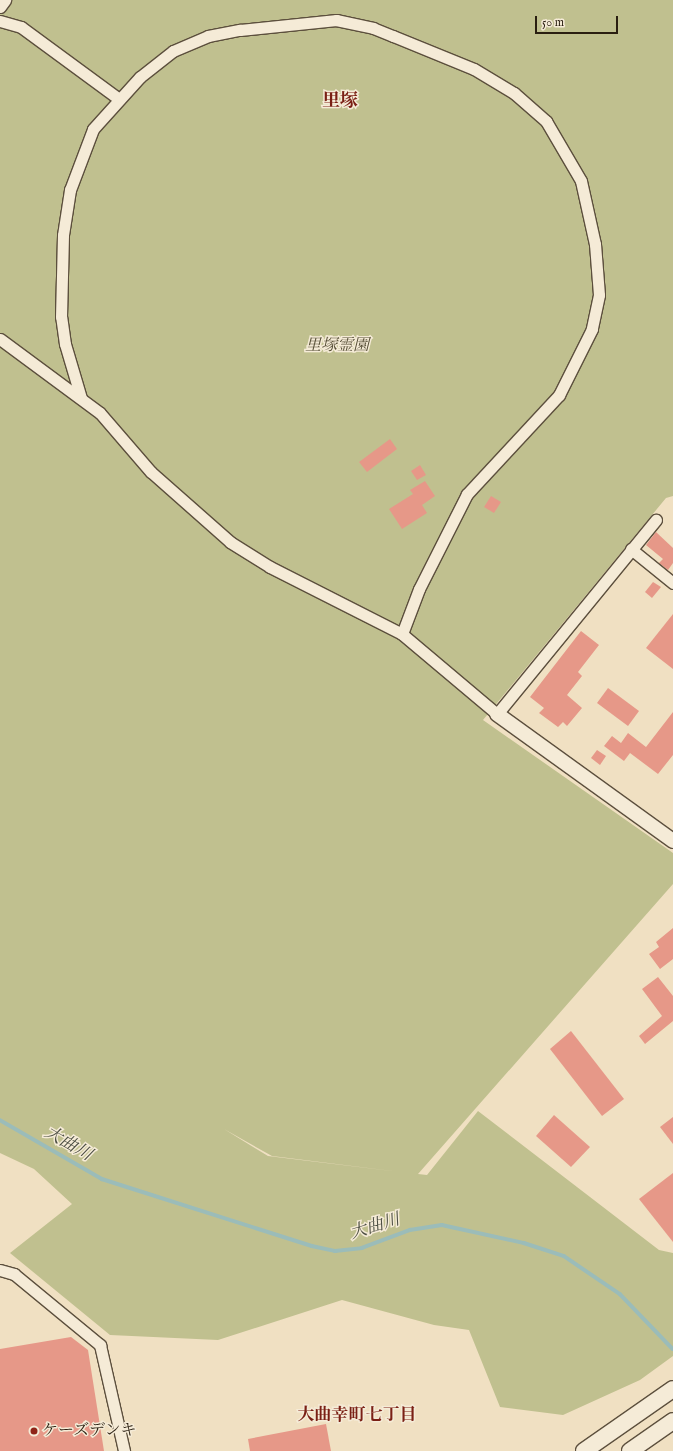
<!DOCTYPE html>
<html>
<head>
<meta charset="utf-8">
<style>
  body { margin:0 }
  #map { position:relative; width:673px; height:1451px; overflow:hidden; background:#f0e0c2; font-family:"IM FELL English","Noto Serif JP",serif }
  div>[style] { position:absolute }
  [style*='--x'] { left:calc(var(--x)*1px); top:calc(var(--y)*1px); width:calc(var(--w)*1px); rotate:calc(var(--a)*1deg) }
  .green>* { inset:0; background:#c0c08f }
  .stream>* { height:3.5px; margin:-1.75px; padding:0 1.75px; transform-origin:1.75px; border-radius:1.75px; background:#9bbcb9 }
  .building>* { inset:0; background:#e69888 }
  .roads { filter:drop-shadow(1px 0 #5c4f3d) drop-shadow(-1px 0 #5c4f3d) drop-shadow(0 1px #5c4f3d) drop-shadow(0 -1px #5c4f3d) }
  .minor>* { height:11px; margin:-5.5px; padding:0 5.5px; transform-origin:5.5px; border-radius:5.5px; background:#f5ebd7 }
  .tertiary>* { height:14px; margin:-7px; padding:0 7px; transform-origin:7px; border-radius:7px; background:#f5ebd7 }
  .secondary>* { height:16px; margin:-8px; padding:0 8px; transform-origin:8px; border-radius:8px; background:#f5ebd7 }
  .dots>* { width:11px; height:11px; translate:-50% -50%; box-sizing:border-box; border:2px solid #f5ebd7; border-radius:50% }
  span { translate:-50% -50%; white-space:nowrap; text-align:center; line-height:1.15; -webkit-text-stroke:3px #f5ebd7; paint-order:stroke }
  .park-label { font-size:16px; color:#574f37; font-style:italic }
  .poi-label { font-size:16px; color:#2a1f11 }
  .left { translate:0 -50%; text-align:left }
  .water-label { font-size:17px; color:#4c4e43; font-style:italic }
  .neighbourhood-label { font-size:17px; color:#7a1f14; font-weight:700 }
  .quarter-label { font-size:18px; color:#7a1f14; font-weight:700 }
  .scale { position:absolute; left:535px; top:16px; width:83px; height:18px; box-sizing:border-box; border:2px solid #2a1f11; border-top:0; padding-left:5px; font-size:12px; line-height:14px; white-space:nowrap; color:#2a1f11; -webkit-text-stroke:3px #f5ebd7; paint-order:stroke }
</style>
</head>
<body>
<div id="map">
  <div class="green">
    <div style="clip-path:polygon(evenodd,0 0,673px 0,673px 496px,666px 498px,483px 720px,673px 853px,673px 884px,418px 1174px,427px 1175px,478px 1111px,659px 1250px,673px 1253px,673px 1356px,640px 1380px,563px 1415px,500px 1407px,469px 1330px,434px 1325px,342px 1300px,218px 1340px,110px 1335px,10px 1253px,72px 1204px,34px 1169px,0 1153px,0 0,224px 1129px,272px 1156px,400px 1172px,268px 1156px,224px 1129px)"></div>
  </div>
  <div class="stream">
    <div style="--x:0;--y:1120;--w:118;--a:30"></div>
    <div style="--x:102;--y:1179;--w:220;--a:17.7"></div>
    <div style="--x:312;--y:1246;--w:24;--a:12"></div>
    <div style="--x:335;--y:1251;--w:27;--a:-6"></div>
    <div style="--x:362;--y:1248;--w:51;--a:-20.6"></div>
    <div style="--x:410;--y:1230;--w:32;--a:-9"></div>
    <div style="--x:442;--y:1225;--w:84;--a:12.4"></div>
    <div style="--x:524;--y:1243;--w:42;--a:18"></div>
    <div style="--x:564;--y:1256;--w:68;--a:34.2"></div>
    <div style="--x:620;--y:1294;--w:76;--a:46.1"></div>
  </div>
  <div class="building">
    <div style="clip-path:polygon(390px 439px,397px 449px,367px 472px,359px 462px)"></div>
    <div style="clip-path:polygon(420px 465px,426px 475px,417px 480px,411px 471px)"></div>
    <div style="clip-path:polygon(425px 481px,435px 496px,422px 505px,427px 513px,402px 529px,389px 509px,413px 494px,410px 490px)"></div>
    <div style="clip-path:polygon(491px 496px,501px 502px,494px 513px,484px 507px)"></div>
    <div style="clip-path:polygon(656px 532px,673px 548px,673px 563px,668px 570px,659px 563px,663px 559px,646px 545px)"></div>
    <div style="clip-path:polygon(653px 582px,661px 587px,652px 598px,645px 592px)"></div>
    <div style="clip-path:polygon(673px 614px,673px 669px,646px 648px)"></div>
    <div style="clip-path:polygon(581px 631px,599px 645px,578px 672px,582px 676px,567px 695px,582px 708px,567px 726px,563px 722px,558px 727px,539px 713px,544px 708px,530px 697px)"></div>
    <div style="clip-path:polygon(608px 688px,639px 711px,628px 726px,597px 703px)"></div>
    <div style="clip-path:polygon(673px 712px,673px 755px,658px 774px,630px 753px,624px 761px,604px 746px,612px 736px,621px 743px,628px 733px,646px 747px)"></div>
    <div style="clip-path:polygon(597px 750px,606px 756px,600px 765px,591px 758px)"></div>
    <div style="clip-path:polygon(673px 928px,673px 959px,660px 969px,649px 954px,659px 947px,656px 942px)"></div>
    <div style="clip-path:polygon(658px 977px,673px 996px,673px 1021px,645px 1044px,639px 1036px,662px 1016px,642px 989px)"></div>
    <div style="clip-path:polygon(571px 1031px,624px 1099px,602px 1116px,550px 1049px)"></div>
    <div style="clip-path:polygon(554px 1115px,590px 1147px,571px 1167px,536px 1136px)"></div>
    <div style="clip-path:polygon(673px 1117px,673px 1144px,660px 1127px)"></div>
    <div style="clip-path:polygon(673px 1173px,673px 1242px,639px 1199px)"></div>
    <div style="clip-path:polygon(71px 1337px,88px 1350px,104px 1451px,0 1451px,0 1349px)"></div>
    <div style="clip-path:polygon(326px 1424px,331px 1451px,250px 1451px,248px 1439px)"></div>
  </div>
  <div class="roads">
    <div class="minor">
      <div style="--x:0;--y:7;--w:9;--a:-54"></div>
      <div style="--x:0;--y:21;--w:22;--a:16"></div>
      <div style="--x:21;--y:27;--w:122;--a:36.3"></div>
      <div style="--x:0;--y:339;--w:124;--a:36.5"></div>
      <div style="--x:100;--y:413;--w:78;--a:49.2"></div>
      <div style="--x:151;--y:472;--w:106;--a:41.5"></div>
      <div style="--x:230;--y:542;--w:47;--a:32"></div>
      <div style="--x:270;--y:567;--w:148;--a:26.9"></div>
      <div style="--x:402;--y:634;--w:124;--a:40.1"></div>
      <div style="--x:497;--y:714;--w:251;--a:-50.7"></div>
      <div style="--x:81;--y:398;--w:56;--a:-106.5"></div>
      <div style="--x:65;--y:344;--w:27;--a:-98"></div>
      <div style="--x:61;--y:317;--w:82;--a:-88.6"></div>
      <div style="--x:63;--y:235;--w:46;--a:-81.2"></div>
      <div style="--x:70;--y:190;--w:65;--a:-69.3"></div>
      <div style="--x:93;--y:129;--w:70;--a:-47.9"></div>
      <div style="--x:140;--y:77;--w:42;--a:-38.2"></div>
      <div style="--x:173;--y:51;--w:38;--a:-23"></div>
      <div style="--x:208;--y:36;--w:33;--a:-11"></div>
      <div style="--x:240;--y:30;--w:97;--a:-5.9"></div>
      <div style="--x:336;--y:20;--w:38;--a:12"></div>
      <div style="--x:373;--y:28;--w:22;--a:22"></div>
      <div style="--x:393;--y:36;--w:87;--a:22.2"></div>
      <div style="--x:474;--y:69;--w:47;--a:31"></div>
      <div style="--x:514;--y:93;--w:43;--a:41.2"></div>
      <div style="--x:546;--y:121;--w:69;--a:59.7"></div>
      <div style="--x:581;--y:181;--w:65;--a:77.5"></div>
      <div style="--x:595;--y:244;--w:51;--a:85.5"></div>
      <div style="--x:599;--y:295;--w:35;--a:102"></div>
      <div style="--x:592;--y:329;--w:74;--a:116.6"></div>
      <div style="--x:559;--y:395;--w:135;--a:132.9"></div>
      <div style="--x:467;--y:494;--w:106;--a:116.8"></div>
      <div style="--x:419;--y:589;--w:48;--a:110.7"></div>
      <div style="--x:631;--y:549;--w:54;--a:39"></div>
      <div style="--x:0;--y:1270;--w:15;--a:16"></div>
      <div style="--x:14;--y:1274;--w:112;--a:39.5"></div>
      <div style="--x:100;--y:1345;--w:109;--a:77.2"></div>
    </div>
    <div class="tertiary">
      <div style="--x:497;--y:714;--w:217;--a:35.8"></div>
    </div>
    <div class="secondary">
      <div style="--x:584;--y:1451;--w:108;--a:-34.9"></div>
      <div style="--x:630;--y:1451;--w:52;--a:-34.9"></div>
    </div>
  </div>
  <div class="dots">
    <div style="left:34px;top:1431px;background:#8f2418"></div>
  </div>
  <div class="park-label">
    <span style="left:337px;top:346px">里塚霊園</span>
  </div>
  <div class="poi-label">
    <span class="left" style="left:42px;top:1431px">ケーズデンキ</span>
  </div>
  <div class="water-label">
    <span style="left:68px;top:1144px;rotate:30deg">大曲川</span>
    <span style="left:375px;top:1227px;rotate:-17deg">大曲川</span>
  </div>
  <div class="neighbourhood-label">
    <span style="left:357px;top:1416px">大曲幸町七丁目</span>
  </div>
  <div class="quarter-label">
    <span style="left:340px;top:102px">里塚</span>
  </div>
  <div class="scale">50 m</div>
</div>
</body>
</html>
